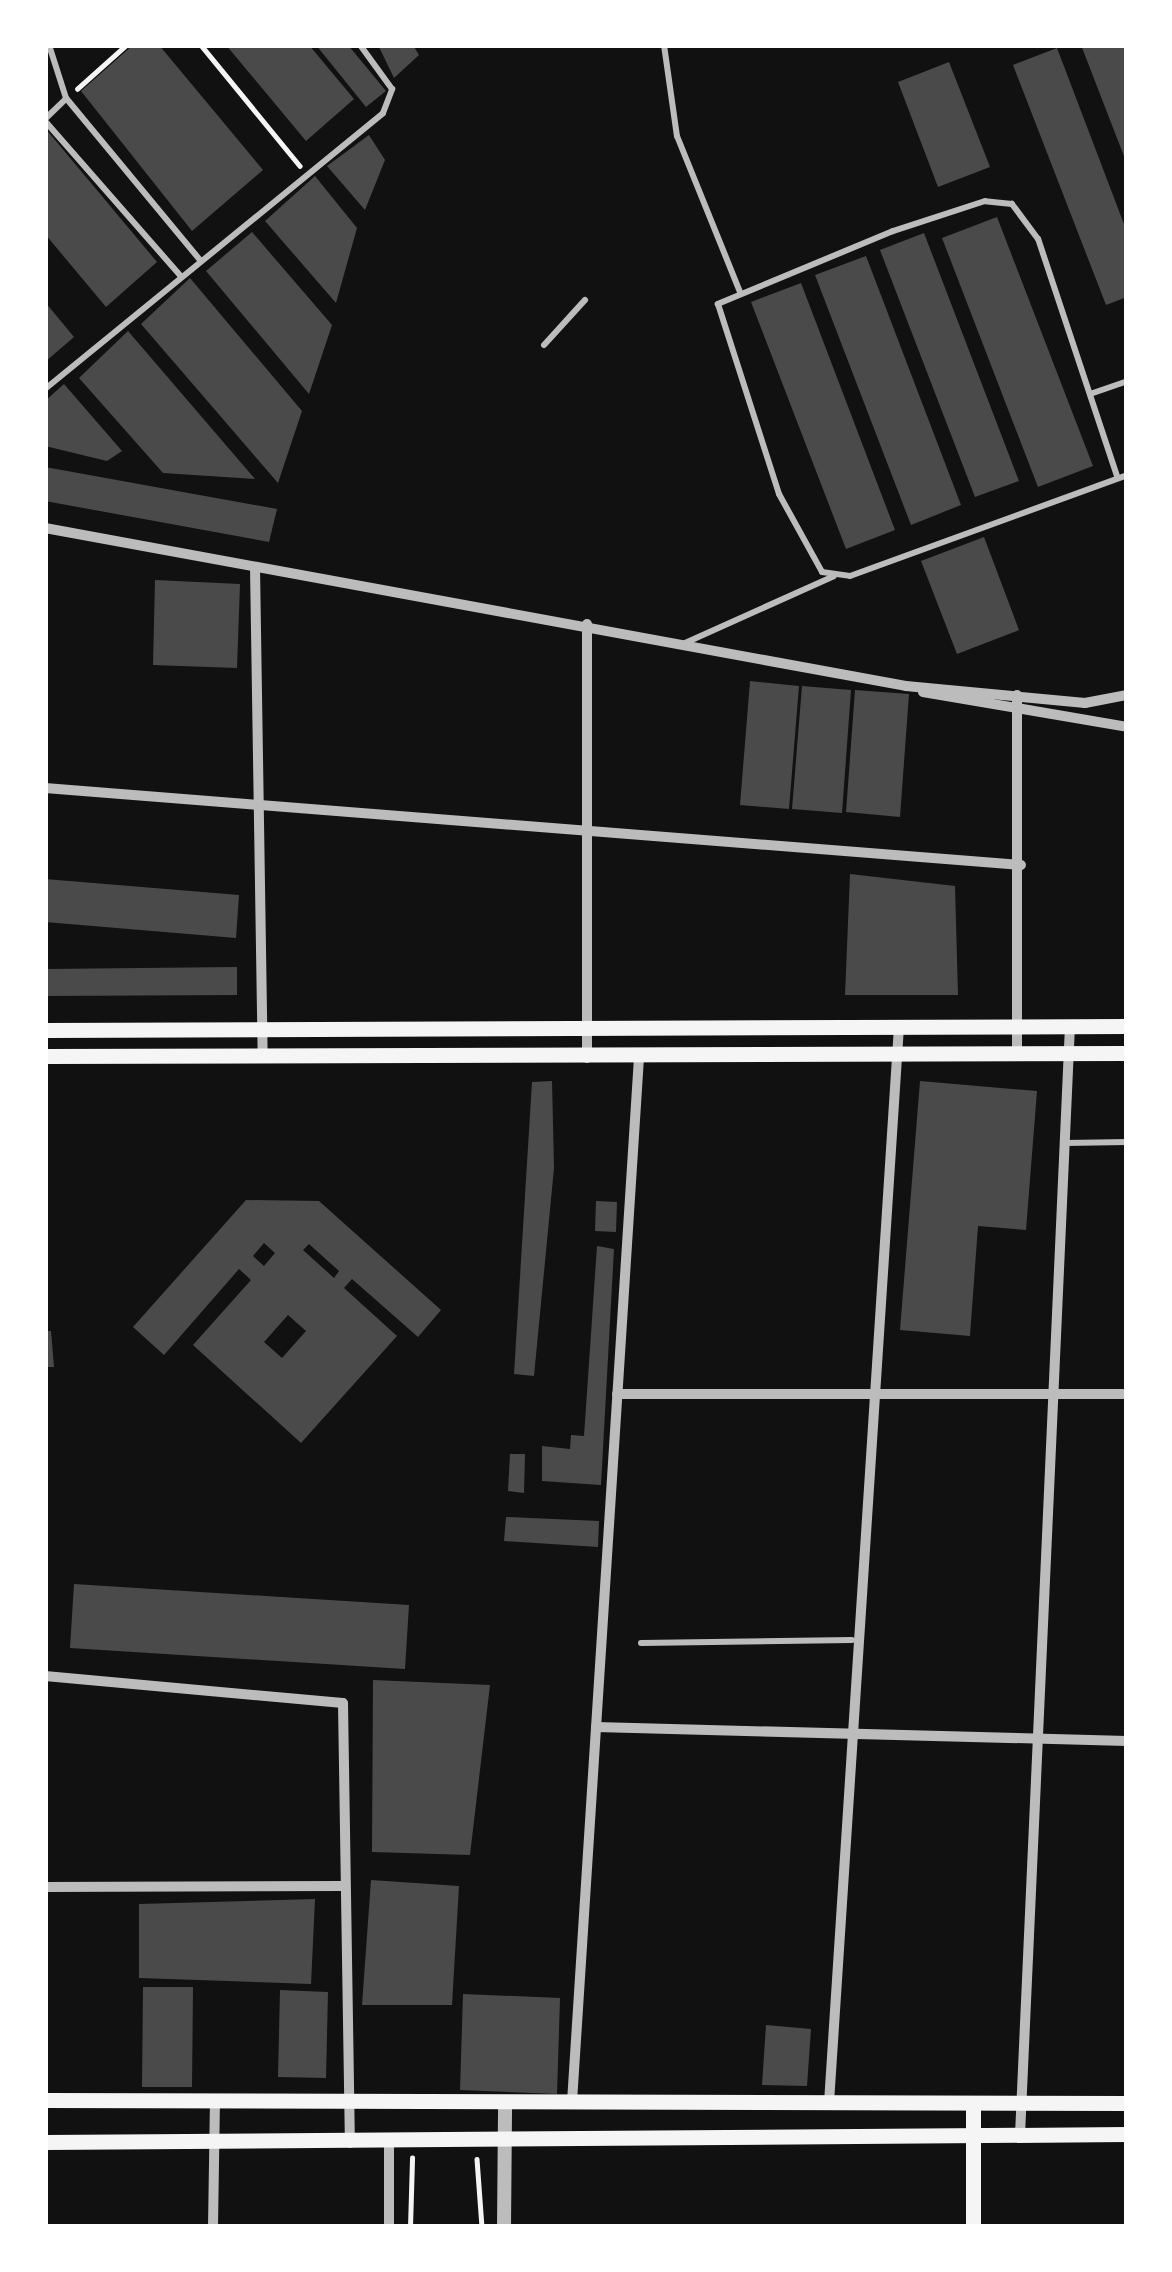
<!DOCTYPE html>
<html>
<head>
<meta charset="utf-8">
<style>
  body { margin:0 }
  #map { position:relative; width:1172px; height:2272px; overflow:hidden; background:#111; font-family:Roboto,sans-serif }
  div>[style] { position:absolute }
  [style*='--x'] { left:calc(var(--x)*1px); top:calc(var(--y)*1px); width:calc(var(--w)*1px); rotate:calc(var(--a)*1deg) }
  .building>* { inset:0; background:#4a4a4a }
  .path>* { height:4.5px; margin:-2.25px; padding:0 2.25px; transform-origin:2.25px; border-radius:2.25px; background:#f5f5f5 }
  .service>* { height:6px; margin:-3px; padding:0 3px; transform-origin:3px; border-radius:3px; background:#bcbcbc }
  .minor>* { height:10px; margin:-5px; padding:0 5px; transform-origin:5px; border-radius:5px; background:#bcbcbc }
  .tertiary>* { height:14px; margin:-7px; padding:0 7px; transform-origin:7px; border-radius:7px; background:#bcbcbc }
  .secondary>* { height:15px; margin:-7.5px; padding:0 7.5px; transform-origin:7.5px; border-radius:7.5px; background:#f5f5f5 }
  span { translate:-50% -50%; white-space:nowrap; text-align:center; line-height:1.15; -webkit-text-stroke:9px #fff; paint-order:stroke }
  .frame { position:absolute; inset:0; border:48px solid #fff; pointer-events:none }
</style>
</head>
<body>
<div id="map">
  <div class="building">
    <div style="clip-path:polygon(133px 45px,159px 45px,263px 170px,192px 231px,81px 91px)"></div>
    <div style="clip-path:polygon(226px 45px,309px 45px,354px 99px,306px 141px)"></div>
    <div style="clip-path:polygon(316px 45px,348px 45px,386px 91px,366px 107px)"></div>
    <div style="clip-path:polygon(378px 45px,413px 45px,419px 55px,394px 78px)"></div>
    <div style="clip-path:polygon(1081px 45px,1127px 45px,1127px 164px)"></div>
    <div style="clip-path:polygon(1057px 48px,1127px 232px,1127px 297px,1106px 305px,1013px 65px)"></div>
    <div style="clip-path:polygon(949px 62px,990px 167px,938px 187px,898px 82px)"></div>
    <div style="clip-path:polygon(45px 128px,157px 262px,106px 307px,45px 234px)"></div>
    <div style="clip-path:polygon(369px 135px,385px 160px,365px 210px,327px 166px)"></div>
    <div style="clip-path:polygon(315px 176px,357px 228px,336px 303px,265px 221px)"></div>
    <div style="clip-path:polygon(997px 217px,1093px 466px,1038px 487px,942px 238px)"></div>
    <div style="clip-path:polygon(252px 232px,332px 325px,309px 394px,206px 271px)"></div>
    <div style="clip-path:polygon(924px 233px,1019px 481px,975px 497px,880px 250px)"></div>
    <div style="clip-path:polygon(866px 256px,961px 505px,911px 525px,815px 275px)"></div>
    <div style="clip-path:polygon(190px 278px,302px 411px,278px 483px,141px 324px)"></div>
    <div style="clip-path:polygon(801px 283px,895px 530px,846px 549px,751px 302px)"></div>
    <div style="clip-path:polygon(45px 302px,74px 337px,45px 362px)"></div>
    <div style="clip-path:polygon(128px 331px,255px 479px,163px 473px,79px 378px)"></div>
    <div style="clip-path:polygon(64px 384px,122px 451px,107px 461px,45px 446px,45px 401px)"></div>
    <div style="clip-path:polygon(45px 467px,277px 509px,269px 542px,45px 501px)"></div>
    <div style="clip-path:polygon(984px 537px,1019px 630px,957px 654px,921px 561px)"></div>
    <div style="clip-path:polygon(155px 580px,240px 584px,237px 668px,153px 665px)"></div>
    <div style="clip-path:polygon(750px 681px,799px 686px,789px 809px,740px 805px)"></div>
    <div style="clip-path:polygon(802px 686px,851px 690px,842px 813px,792px 809px)"></div>
    <div style="clip-path:polygon(855px 690px,909px 694px,900px 817px,846px 812px)"></div>
    <div style="clip-path:polygon(850px 874px,955px 886px,958px 995px,845px 995px)"></div>
    <div style="clip-path:polygon(45px 879px,239px 895px,236px 938px,45px 922px)"></div>
    <div style="clip-path:polygon(237px 967px,237px 995px,45px 996px,45px 969px)"></div>
    <div style="clip-path:polygon(552px 1081px,554px 1168px,534px 1376px,514px 1374px,532px 1082px)"></div>
    <div style="clip-path:polygon(920px 1081px,1037px 1091px,1026px 1230px,978px 1226px,970px 1336px,900px 1330px)"></div>
    <div style="clip-path:polygon(evenodd,246px 1200px,319px 1201px,441px 1310px,418px 1337px,352px 1279px,344px 1288px,397px 1336px,301px 1443px,193px 1345px,251px 1280px,239px 1269px,164px 1355px,133px 1327px,246px 1200px,264px 1243px,275px 1253px,264px 1266px,253px 1256px,264px 1243px,246px 1200px,309px 1244px,339px 1271px,334px 1278px,303px 1250px,309px 1244px,246px 1200px,288px 1315px,306px 1331px,282px 1358px,264px 1342px,288px 1315px)"></div>
    <div style="clip-path:polygon(596px 1201px,617px 1202px,616px 1232px,595px 1231px)"></div>
    <div style="clip-path:polygon(597px 1246px,614px 1249px,601px 1485px,542px 1481px,542px 1446px,570px 1449px,571px 1435px,584px 1436px)"></div>
    <div style="clip-path:polygon(45px 1331px,51px 1331px,54px 1367px,45px 1367px)"></div>
    <div style="clip-path:polygon(510px 1454px,525px 1454px,524px 1493px,508px 1491px)"></div>
    <div style="clip-path:polygon(506px 1517px,599px 1521px,598px 1547px,504px 1541px)"></div>
    <div style="clip-path:polygon(74px 1584px,409px 1605px,405px 1669px,70px 1648px)"></div>
    <div style="clip-path:polygon(373px 1680px,490px 1685px,470px 1855px,372px 1852px)"></div>
    <div style="clip-path:polygon(371px 1880px,459px 1886px,452px 2005px,362px 2005px)"></div>
    <div style="clip-path:polygon(315px 1899px,311px 1984px,139px 1978px,139px 1904px)"></div>
    <div style="clip-path:polygon(143px 1987px,193px 1987px,192px 2087px,142px 2087px)"></div>
    <div style="clip-path:polygon(280px 1990px,328px 1992px,326px 2078px,278px 2077px)"></div>
    <div style="clip-path:polygon(463px 1994px,560px 1998px,557px 2094px,460px 2090px)"></div>
    <div style="clip-path:polygon(766px 2025px,811px 2029px,807px 2086px,762px 2085px)"></div>
  </div>
  <div class="path">
    <div style="--x:201;--y:45;--w:156;--a:50.7"></div>
    <div style="--x:77;--y:89;--w:66;--a:-41.9"></div>
    <div style="--x:477;--y:2159;--w:68;--a:85.8"></div>
    <div style="--x:410;--y:2227;--w:69;--a:-88.3"></div>
  </div>
  <div class="service">
    <div style="--x:49;--y:45;--w:56;--a:72.2"></div>
    <div style="--x:66;--y:98;--w:210;--a:50.4"></div>
    <div style="--x:664;--y:45;--w:92;--a:81.9"></div>
    <div style="--x:677;--y:136;--w:168;--a:68"></div>
    <div style="--x:45;--y:119;--w:29;--a:-44"></div>
    <div style="--x:45;--y:121;--w:205;--a:48.8"></div>
    <div style="--x:544;--y:345;--w:61;--a:-47.7"></div>
    <div style="--x:45;--y:389;--w:436;--a:-39.2"></div>
    <div style="--x:383;--y:113;--w:26;--a:-69"></div>
    <div style="--x:392;--y:89;--w:54;--a:-126"></div>
    <div style="--x:1093;--y:393;--w:36;--a:-19"></div>
    <div style="--x:1117;--y:476;--w:250;--a:-108.4"></div>
    <div style="--x:1038;--y:239;--w:44;--a:-126.6"></div>
    <div style="--x:1012;--y:204;--w:27;--a:-174"></div>
    <div style="--x:985;--y:201;--w:97;--a:161.9"></div>
    <div style="--x:893;--y:231;--w:190;--a:157.4"></div>
    <div style="--x:718;--y:304;--w:200;--a:72.2"></div>
    <div style="--x:779;--y:494;--w:89;--a:61.1"></div>
    <div style="--x:822;--y:572;--w:28;--a:8"></div>
    <div style="--x:850;--y:576;--w:295;--a:-20"></div>
    <div style="--x:685;--y:643;--w:163;--a:-24.2"></div>
    <div style="--x:1065;--y:1143;--w:62;--a:-0.9"></div>
    <div style="--x:641;--y:1643;--w:211;--a:-0.8"></div>
  </div>
  <div class="minor">
    <div style="--x:45;--y:528;--w:875;--a:10.4"></div>
    <div style="--x:906;--y:686;--w:180;--a:5.4"></div>
    <div style="--x:1085;--y:703;--w:43;--a:-10.8"></div>
    <div style="--x:255;--y:567;--w:490;--a:89.1"></div>
    <div style="--x:587;--y:624;--w:434;--a:90"></div>
    <div style="--x:923;--y:692;--w:207;--a:9.7"></div>
    <div style="--x:45;--y:788;--w:979;--a:4.51"></div>
    <div style="--x:1017;--y:1054;--w:359;--a:-90"></div>
    <div style="--x:617;--y:1394;--w:510;--a:0"></div>
    <div style="--x:45;--y:1676;--w:299;--a:5.2"></div>
    <div style="--x:343;--y:1703;--w:440;--a:89.1"></div>
    <div style="--x:596;--y:1727;--w:531;--a:1.51"></div>
    <div style="--x:45;--y:1887;--w:299;--a:-0.2"></div>
    <div style="--x:572;--y:2102;--w:1046;--a:-86.33"></div>
    <div style="--x:829;--y:2103;--w:1078;--a:-86.28"></div>
    <div style="--x:1020;--y:2135;--w:1109;--a:-87.42"></div>
    <div style="--x:213;--y:2227;--w:127;--a:-89.1"></div>
    <div style="--x:389;--y:2227;--w:84;--a:-90"></div>
  </div>
  <div class="tertiary">
    <div style="--x:504;--y:2227;--w:125;--a:-89.5"></div>
  </div>
  <div class="secondary">
    <div style="--x:45;--y:1030;--w:1082;--a:-0.21"></div>
    <div style="--x:45;--y:1056;--w:1082;--a:-0.16"></div>
    <div style="--x:45;--y:2100;--w:1082;--a:0.16"></div>
    <div style="--x:45;--y:2142;--w:1082;--a:-0.42"></div>
    <div style="--x:973;--y:2227;--w:124;--a:-90"></div>
  </div>
  <div class="frame"></div>
</div>
</body>
</html>
